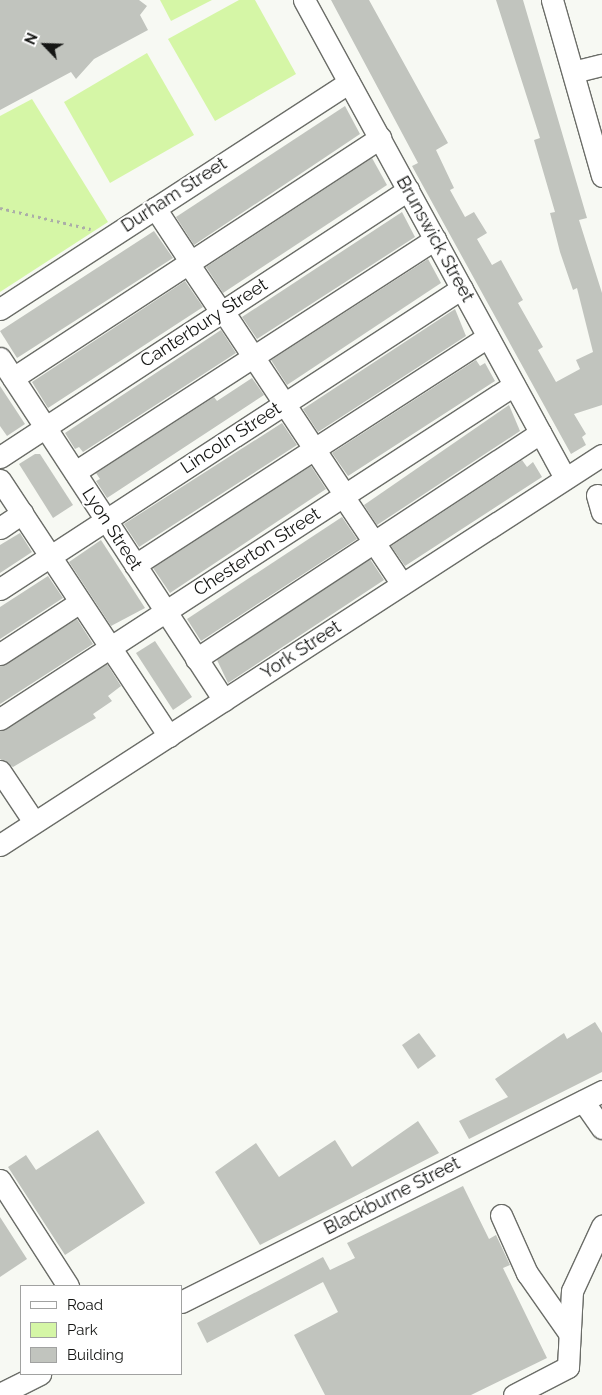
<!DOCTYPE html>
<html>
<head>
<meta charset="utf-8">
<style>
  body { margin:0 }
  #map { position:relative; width:602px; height:1395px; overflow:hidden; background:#f7f9f3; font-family:Raleway,sans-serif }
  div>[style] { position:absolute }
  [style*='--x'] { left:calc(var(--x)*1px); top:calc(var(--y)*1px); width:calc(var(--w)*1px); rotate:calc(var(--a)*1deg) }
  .green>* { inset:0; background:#d5f6a6 }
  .building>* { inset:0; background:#c1c4be }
  .path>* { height:3px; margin-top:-1.5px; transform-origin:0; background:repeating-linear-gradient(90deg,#abada8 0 2.5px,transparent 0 6.5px) }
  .roads { filter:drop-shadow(1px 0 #6b6d68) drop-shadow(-1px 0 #6b6d68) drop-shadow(0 1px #6b6d68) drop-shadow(0 -1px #6b6d68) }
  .minor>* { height:21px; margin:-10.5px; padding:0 10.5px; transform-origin:10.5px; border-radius:10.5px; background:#fff }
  span { translate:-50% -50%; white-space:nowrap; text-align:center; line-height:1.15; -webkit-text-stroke:4px #fff; paint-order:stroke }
  .street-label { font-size:18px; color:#151614 }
  .legend { position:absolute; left:20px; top:1285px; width:162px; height:90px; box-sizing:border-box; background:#fff; border:1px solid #a1a2a1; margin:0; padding:6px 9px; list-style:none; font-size:15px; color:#151614 }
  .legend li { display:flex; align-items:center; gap:10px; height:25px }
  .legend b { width:25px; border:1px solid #a1a2a1 }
  .north { position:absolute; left:20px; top:20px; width:50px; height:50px; -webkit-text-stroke:4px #fff; paint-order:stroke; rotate:294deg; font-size:14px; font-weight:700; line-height:20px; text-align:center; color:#151614 }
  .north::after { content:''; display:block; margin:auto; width:18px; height:22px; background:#151614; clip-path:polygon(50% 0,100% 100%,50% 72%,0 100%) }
</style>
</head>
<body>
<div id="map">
  <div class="green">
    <div style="clip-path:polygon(160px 0,212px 0,171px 21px)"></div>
    <div style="clip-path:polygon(239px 0,255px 0,296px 74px,215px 121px,168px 39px)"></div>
    <div style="clip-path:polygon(147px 53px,194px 135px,110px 183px,64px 102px)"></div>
    <div style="clip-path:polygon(32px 99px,108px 222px,0 292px,0 116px)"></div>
  </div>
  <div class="building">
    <div style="clip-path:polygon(0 0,139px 0,147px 6px,140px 15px,148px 30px,94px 59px,76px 79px,71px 72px,0 110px)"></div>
    <div style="clip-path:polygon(331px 0,369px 0,448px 143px,436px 150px,454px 188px,450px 190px,465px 217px,474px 212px,487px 233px,477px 239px,492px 265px,501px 260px,523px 300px,518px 303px,543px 347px,538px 350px,556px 382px,580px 369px,576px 360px,593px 352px,577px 288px,573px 290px,560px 252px,550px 213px,555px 212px,534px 140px,540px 138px,496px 0,523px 0,587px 218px,579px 220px,602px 293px,602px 405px,574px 414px,586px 434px,582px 437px,586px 445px,571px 454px,412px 166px,418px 163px)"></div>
    <div style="clip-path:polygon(345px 106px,360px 134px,194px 245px,176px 217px)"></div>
    <div style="clip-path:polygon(372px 158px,387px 185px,223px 293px,206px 267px)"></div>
    <div style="clip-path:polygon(402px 212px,415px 237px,257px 339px,242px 317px)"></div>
    <div style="clip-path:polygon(154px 231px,173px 258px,17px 358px,0 331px)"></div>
    <div style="clip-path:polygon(428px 259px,441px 283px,287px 385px,271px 360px)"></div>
    <div style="clip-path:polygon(185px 281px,203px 307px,48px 408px,32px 382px)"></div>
    <div style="clip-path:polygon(455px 309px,466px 336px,318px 432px,303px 409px)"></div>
    <div style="clip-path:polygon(221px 330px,236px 353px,83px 452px,79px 447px,75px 449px,65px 433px)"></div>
    <div style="clip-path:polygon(476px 360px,480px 366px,485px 363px,495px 381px,348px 476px,332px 453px)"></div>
    <div style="clip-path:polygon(252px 378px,264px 395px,107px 498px,96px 481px,100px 479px,96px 473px,214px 397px,217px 401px)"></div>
    <div style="clip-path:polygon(0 386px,25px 424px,7px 436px,0 426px)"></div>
    <div style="clip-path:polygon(509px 405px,520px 431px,377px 525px,364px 505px)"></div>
    <div style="clip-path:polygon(282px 423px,297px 445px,139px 547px,124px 524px)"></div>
    <div style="clip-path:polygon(35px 454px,40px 454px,73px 505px,53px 518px,19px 464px)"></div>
    <div style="clip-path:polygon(522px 460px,527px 467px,533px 462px,542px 477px,405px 566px,391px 546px)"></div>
    <div style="clip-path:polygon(311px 466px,326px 489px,170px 593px,153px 568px)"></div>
    <div style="clip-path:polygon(342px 517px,357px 539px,201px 641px,187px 619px)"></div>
    <div style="clip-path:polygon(20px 533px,32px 552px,0 573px,0 545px)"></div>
    <div style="clip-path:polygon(101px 540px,145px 608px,111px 626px,69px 562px)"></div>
    <div style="clip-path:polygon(370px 559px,384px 580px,228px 683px,217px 660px)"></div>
    <div style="clip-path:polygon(48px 576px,63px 598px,0 639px,0 607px)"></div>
    <div style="clip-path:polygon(77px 619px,93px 644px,0 704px,0 666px)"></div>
    <div style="clip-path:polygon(155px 641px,192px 697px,173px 710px,136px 653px)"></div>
    <div style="clip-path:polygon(107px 664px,121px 686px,108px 696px,112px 701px,93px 714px,96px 718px,13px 767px,0 759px,0 731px)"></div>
    <div style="clip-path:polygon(595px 1022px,602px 1033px,602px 1072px,469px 1139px,459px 1121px,508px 1097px,495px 1079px,564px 1033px,567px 1039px)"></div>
    <div style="clip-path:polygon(419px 1033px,436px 1056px,418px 1069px,402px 1045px)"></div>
    <div style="clip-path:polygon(418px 1121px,439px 1153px,260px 1245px,215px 1172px,256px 1143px,279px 1177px,335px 1140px,352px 1167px)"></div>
    <div style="clip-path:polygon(98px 1130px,145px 1203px,65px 1255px,8px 1167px,26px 1155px,36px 1170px)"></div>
    <div style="clip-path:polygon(463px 1186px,489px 1239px,496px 1235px,510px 1265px,503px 1268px,547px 1358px,471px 1395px,325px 1395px,294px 1335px,338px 1312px,323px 1282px,207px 1343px,197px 1323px,323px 1257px,330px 1270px,355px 1258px,347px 1243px)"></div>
    <div style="clip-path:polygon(0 1217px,27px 1259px,0 1277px)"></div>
  </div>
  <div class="path">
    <div style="--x:0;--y:208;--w:93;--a:13"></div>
  </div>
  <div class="roads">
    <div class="minor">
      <div style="--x:304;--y:0;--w:545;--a:61.36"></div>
      <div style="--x:552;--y:0;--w:183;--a:74.1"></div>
      <div style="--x:573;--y:72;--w:30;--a:-14"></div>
      <div style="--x:155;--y:208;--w:64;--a:56.6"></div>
      <div style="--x:188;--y:263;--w:59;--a:56"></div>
      <div style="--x:0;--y:309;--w:416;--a:-33"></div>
      <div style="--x:223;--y:311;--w:221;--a:56.5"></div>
      <div style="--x:0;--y:358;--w:409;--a:56.8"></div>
      <div style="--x:13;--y:378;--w:439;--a:-33.2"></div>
      <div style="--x:0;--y:457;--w:488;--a:-33.2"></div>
      <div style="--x:75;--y:472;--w:429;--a:-32.9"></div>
      <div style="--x:0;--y:480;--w:307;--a:56.6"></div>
      <div style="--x:597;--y:495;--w:18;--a:74"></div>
      <div style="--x:343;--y:496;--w:106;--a:56.2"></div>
      <div style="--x:0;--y:528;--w:27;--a:-34"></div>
      <div style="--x:135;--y:565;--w:420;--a:-32.9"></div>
      <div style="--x:0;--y:589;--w:551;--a:-33.08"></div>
      <div style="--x:0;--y:654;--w:95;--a:-33"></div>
      <div style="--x:196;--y:659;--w:412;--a:-33.3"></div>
      <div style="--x:0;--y:719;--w:613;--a:-33.02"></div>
      <div style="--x:0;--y:771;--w:61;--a:56.3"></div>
      <div style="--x:0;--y:845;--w:717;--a:-32.94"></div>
      <div style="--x:583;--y:1101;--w:33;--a:55"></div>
      <div style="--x:0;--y:1180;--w:126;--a:57.3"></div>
      <div style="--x:501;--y:1215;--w:64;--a:65.9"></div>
      <div style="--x:527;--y:1273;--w:73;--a:55"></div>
      <div style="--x:181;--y:1302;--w:471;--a:-26.6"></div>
      <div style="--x:0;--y:1394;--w:45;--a:-26.6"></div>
      <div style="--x:514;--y:1395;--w:61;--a:-27.4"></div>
      <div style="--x:568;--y:1367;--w:76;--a:-87"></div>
      <div style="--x:572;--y:1291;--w:72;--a:-65.2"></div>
    </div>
  </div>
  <div class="street-label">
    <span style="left:174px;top:195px;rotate:-33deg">Durham Street</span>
    <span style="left:435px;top:239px;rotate:61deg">Brunswick Street</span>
    <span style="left:204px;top:323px;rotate:-33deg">Canterbury Street</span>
    <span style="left:231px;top:438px;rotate:-33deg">Lincoln Street</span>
    <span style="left:112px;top:529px;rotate:57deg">Lyon Street</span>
    <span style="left:257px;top:552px;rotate:-33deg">Chesterton Street</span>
    <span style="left:301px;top:650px;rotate:-33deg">York Street</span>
    <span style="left:392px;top:1196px;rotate:-27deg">Blackburne Street</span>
  </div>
  <ul class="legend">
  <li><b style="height:6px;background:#fff"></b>Road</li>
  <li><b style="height:14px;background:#d5f6a6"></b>Park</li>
  <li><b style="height:14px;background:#c1c4be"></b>Building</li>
  </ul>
  <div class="north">N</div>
</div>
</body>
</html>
